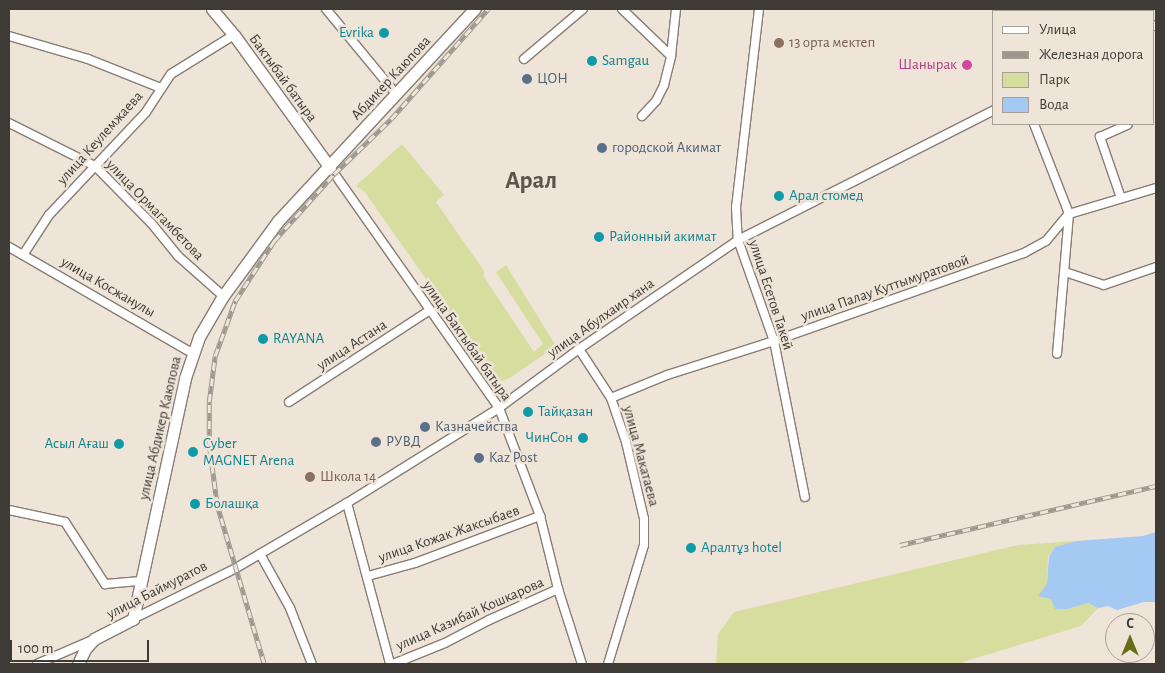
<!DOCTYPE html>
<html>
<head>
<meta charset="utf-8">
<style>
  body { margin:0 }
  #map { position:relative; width:1165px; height:673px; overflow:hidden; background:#eee4d8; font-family:"Alegreya Sans",sans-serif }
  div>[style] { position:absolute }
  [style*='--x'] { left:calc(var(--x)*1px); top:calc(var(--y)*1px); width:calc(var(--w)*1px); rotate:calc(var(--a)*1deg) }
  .green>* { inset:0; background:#d7dd9f }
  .water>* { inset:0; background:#a4c9f3 }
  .roads { filter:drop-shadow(1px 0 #877d73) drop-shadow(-1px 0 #877d73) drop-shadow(0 1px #877d73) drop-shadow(0 -1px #877d73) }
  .street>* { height:8px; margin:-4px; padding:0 4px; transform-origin:4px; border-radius:4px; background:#fff }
  .secondary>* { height:11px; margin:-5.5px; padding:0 5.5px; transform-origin:5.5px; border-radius:5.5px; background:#fff }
  .rail>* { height:4.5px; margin-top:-2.25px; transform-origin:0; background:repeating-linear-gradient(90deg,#eee4d8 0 8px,#9f978f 0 16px); box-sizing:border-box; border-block:1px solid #9f978f }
  .dots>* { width:14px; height:14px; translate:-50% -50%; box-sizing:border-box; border:2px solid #eee4d8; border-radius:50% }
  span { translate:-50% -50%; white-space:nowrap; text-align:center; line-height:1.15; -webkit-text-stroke:5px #eee4d8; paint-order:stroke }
  .culture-label { font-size:15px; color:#0d838f }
  .right { translate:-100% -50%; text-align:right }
  .left { translate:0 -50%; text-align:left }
  .education-label { font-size:15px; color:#785e54 }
  .hotel-label { font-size:15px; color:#b23c85 }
  .street-label { font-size:15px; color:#3e3a35 }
  .service-label { font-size:15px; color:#4e5e75 }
  .town-label { font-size:25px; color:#5d554b; font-weight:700 }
  .frame { position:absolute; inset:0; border:10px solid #3e3a35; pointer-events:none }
  .legend { position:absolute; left:992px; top:10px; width:162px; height:115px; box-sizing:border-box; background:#eee4d8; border:1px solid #a8a097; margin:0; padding:6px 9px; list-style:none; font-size:15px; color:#3e3a35 }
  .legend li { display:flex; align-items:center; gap:10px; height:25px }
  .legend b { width:25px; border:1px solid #a8a097 }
  .north { position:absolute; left:1105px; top:613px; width:50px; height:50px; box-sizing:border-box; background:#eee4d8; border:1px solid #a8a097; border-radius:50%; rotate:0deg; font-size:14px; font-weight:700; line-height:20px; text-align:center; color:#3e3a35 }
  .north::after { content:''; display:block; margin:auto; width:18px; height:22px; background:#656e16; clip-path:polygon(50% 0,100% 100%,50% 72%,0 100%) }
  .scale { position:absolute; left:10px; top:640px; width:139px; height:22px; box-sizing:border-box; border:2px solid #3e3a35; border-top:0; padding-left:6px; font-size:15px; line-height:18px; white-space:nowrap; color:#3e3a35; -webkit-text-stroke:4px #eee4d8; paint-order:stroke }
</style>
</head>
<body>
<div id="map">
  <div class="green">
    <div style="clip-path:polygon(402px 144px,444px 195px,436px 202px,484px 271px,484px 277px,534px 352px,543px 344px,496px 272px,506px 265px,556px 346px,510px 378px,501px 381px,495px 377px,364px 191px,356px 186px)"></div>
    <div style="clip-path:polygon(1077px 541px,1055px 548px,1048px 557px,1047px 584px,1051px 599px,1068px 609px,1088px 603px,1098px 608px,1081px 626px,963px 662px,964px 664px,716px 664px,718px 634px,734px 612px,1018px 545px)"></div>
  </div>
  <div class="water">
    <div style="clip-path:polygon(1156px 532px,1156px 602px,1144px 602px,1117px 610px,1108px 606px,1098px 608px,1088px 603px,1068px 609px,1055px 609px,1051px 599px,1038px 596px,1047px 584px,1049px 557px,1055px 547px,1077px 541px,1143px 536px)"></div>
  </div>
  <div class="roads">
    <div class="street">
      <div style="--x:326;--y:9;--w:110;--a:50.5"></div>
      <div style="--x:622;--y:9;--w:68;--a:43.8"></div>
      <div style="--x:759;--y:9;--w:199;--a:96.6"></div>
      <div style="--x:736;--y:207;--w:33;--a:87"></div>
      <div style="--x:738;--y:240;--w:107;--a:70.4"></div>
      <div style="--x:774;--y:341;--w:159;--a:78.8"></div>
      <div style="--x:1154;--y:26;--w:2;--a:-27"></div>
      <div style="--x:9;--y:36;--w:82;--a:16.2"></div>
      <div style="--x:88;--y:59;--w:79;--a:21.7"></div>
      <div style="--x:524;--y:59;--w:77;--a:-40.3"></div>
      <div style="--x:642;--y:116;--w:21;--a:-47"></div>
      <div style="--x:656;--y:101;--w:18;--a:-63"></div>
      <div style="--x:664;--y:85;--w:30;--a:-76"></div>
      <div style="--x:671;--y:56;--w:47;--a:-83.9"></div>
      <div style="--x:9;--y:123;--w:96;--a:26.6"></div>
      <div style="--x:95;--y:166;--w:81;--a:45.5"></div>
      <div style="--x:152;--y:224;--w:41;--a:50.9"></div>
      <div style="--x:178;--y:256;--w:60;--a:41.6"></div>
      <div style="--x:1034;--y:124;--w:97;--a:68.7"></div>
      <div style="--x:1069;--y:214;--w:140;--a:94.9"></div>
      <div style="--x:329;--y:166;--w:296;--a:54.9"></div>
      <div style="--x:499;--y:408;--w:116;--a:69.2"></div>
      <div style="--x:540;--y:516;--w:75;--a:76.1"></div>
      <div style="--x:558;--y:589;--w:79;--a:72.3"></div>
      <div style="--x:1121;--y:198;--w:65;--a:-109"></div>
      <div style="--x:1100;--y:137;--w:30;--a:-24"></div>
      <div style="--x:9;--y:247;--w:211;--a:30.1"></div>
      <div style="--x:23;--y:255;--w:48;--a:-57"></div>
      <div style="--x:49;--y:215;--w:141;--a:-46.7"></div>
      <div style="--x:146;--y:112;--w:45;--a:-56.7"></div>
      <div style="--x:171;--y:74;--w:74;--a:-31.8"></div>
      <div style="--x:1065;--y:272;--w:41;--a:18.4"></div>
      <div style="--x:1104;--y:285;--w:55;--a:-19.1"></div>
      <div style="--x:579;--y:349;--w:59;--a:56.9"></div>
      <div style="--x:611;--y:398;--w:46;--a:71.2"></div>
      <div style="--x:626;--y:442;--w:79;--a:76.8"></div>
      <div style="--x:644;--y:519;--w:26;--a:90"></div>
      <div style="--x:644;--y:545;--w:124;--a:106.8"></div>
      <div style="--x:611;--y:398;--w:61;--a:-22.3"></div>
      <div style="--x:667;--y:375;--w:112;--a:-17.6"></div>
      <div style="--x:774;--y:341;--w:265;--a:-19.4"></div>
      <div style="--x:1024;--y:253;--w:25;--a:-29"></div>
      <div style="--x:1046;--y:241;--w:35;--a:-50"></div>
      <div style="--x:1069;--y:214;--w:91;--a:-16.6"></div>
      <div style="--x:289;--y:402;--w:168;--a:-33.1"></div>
      <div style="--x:347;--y:503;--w:167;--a:75"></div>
      <div style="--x:9;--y:510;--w:57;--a:12.1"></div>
      <div style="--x:65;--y:522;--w:74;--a:57.2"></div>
      <div style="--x:105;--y:584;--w:36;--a:-5"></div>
      <div style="--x:260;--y:554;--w:62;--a:60.9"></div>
      <div style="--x:290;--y:608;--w:60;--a:68.6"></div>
      <div style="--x:368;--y:576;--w:49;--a:-15.5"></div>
      <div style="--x:415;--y:563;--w:134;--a:-20.6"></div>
      <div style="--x:133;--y:619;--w:115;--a:-26.3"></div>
      <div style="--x:236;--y:568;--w:129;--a:-30.4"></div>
      <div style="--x:347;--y:503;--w:179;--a:-32"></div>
      <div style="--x:499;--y:408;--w:99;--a:-36.4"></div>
      <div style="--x:579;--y:349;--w:193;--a:-34.4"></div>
      <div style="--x:738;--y:240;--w:287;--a:-26.9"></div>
      <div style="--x:37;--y:664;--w:58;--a:-23.5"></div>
      <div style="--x:393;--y:664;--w:56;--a:-22"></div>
      <div style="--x:445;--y:643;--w:50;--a:-27.6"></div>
      <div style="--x:489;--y:620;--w:76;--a:-24.2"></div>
    </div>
    <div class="secondary">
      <div style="--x:212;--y:9;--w:34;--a:50"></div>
      <div style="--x:234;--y:35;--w:162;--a:54.1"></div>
      <div style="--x:78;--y:664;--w:17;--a:-65"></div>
      <div style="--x:85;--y:649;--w:13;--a:-48"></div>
      <div style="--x:94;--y:639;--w:44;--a:-27.1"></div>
      <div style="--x:133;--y:619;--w:247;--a:-77.8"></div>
      <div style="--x:185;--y:378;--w:43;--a:-71.1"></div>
      <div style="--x:199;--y:337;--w:48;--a:-59.7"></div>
      <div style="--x:223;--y:296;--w:93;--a:-53.7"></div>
      <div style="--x:278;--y:221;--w:289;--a:-47.2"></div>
    </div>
  </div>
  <div class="rail">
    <div style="--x:900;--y:545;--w:263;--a:-13"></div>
    <div style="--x:264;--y:664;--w:166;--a:-106.5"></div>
    <div style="--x:217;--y:505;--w:61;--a:-97.6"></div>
    <div style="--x:209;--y:445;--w:43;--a:-90"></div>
    <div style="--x:209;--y:402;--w:46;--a:-82.6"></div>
    <div style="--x:215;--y:356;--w:59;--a:-70"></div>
    <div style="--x:235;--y:301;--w:72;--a:-57"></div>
    <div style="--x:274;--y:241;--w:90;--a:-48.2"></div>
    <div style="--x:334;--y:174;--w:79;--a:-44"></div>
    <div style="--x:391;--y:119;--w:147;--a:-48.6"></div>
  </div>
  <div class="dots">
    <div style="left:384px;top:33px;background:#0f9aa8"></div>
    <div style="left:779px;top:43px;background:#8d6e63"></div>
    <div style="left:592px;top:61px;background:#0f9aa8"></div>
    <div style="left:967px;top:65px;background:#d1479c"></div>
    <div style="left:527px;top:79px;background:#5c6f8a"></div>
    <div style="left:602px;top:148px;background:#5c6f8a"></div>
    <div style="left:779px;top:196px;background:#0f9aa8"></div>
    <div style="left:599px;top:237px;background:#0f9aa8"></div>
    <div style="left:263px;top:339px;background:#0f9aa8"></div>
    <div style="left:528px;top:412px;background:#0f9aa8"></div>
    <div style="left:425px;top:427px;background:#5c6f8a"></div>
    <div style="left:583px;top:438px;background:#0f9aa8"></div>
    <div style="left:376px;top:442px;background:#5c6f8a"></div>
    <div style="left:119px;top:444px;background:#0f9aa8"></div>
    <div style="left:193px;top:452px;background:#0f9aa8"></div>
    <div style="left:479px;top:458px;background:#5c6f8a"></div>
    <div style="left:310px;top:477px;background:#8d6e63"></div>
    <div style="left:195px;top:504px;background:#0f9aa8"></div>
    <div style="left:691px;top:548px;background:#0f9aa8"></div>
  </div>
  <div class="culture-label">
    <span class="right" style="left:374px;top:33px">Evrika</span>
    <span class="left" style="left:602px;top:61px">Samgau</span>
    <span class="left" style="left:789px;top:196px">Арал стомед</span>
    <span class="left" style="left:609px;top:237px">Районный акимат</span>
    <span class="left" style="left:273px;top:339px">RAYANA</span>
    <span class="left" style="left:538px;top:412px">Тайқазан</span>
    <span class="right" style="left:573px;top:438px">ЧинСон</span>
    <span class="left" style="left:203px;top:452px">Cyber<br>MAGNET Arena</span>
    <span class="right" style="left:109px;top:444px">Асыл Ағаш</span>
    <span class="left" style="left:205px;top:504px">Болашқа</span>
    <span class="left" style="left:701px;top:548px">Аралтұз hotel</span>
  </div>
  <div class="education-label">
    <span class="left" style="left:789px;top:43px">13 орта мектеп</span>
    <span class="left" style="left:320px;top:477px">Школа 14</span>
  </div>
  <div class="hotel-label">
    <span class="right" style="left:957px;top:65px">Шанырак</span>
  </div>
  <div class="street-label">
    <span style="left:283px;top:78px;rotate:54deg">Бактыбай батыра</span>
    <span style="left:391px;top:78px;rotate:-47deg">Абдикер Каюпова</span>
    <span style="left:100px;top:138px;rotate:-48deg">улица Кеулемжаева</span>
    <span style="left:155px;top:210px;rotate:46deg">улица Ормагамбетова</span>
    <span style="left:108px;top:287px;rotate:30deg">улица Косжанулы</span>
    <span style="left:885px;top:288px;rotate:-19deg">улица Палау Куттымуратовой</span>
    <span style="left:771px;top:295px;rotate:72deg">улица Есетов Такей</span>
    <span style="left:601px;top:318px;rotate:-35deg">улица Абулхаир хана</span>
    <span style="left:467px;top:341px;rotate:55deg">улица Бактыбай батыра</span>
    <span style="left:352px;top:345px;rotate:-33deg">улица Астана</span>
    <span style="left:160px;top:428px;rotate:-77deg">улица Абдикер Каюпова</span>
    <span style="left:641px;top:456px;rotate:75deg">улица Макатаева</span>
    <span style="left:449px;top:534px;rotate:-19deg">улица Кожак Жаксыбаев</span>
    <span style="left:157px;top:590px;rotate:-27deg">улица Баймуратов</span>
    <span style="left:470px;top:614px;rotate:-24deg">улица Казибай Кошкарова</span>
  </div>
  <div class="service-label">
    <span class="left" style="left:537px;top:79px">ЦОН</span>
    <span class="left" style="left:612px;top:148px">городской Акимат</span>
    <span class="left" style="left:435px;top:427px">Казначейства</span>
    <span class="left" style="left:386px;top:442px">РУВД</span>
    <span class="left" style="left:489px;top:458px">Kaz Post</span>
  </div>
  <div class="town-label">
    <span style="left:531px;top:181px">Арал</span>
  </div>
  <div class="frame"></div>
  <ul class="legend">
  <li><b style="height:6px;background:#fff"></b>Улица</li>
  <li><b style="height:6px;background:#9f978f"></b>Железная дорога</li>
  <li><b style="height:14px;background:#d7dd9f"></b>Парк</li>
  <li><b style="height:14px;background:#a4c9f3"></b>Вода</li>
  </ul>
  <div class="north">С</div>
  <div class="scale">100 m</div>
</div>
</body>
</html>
